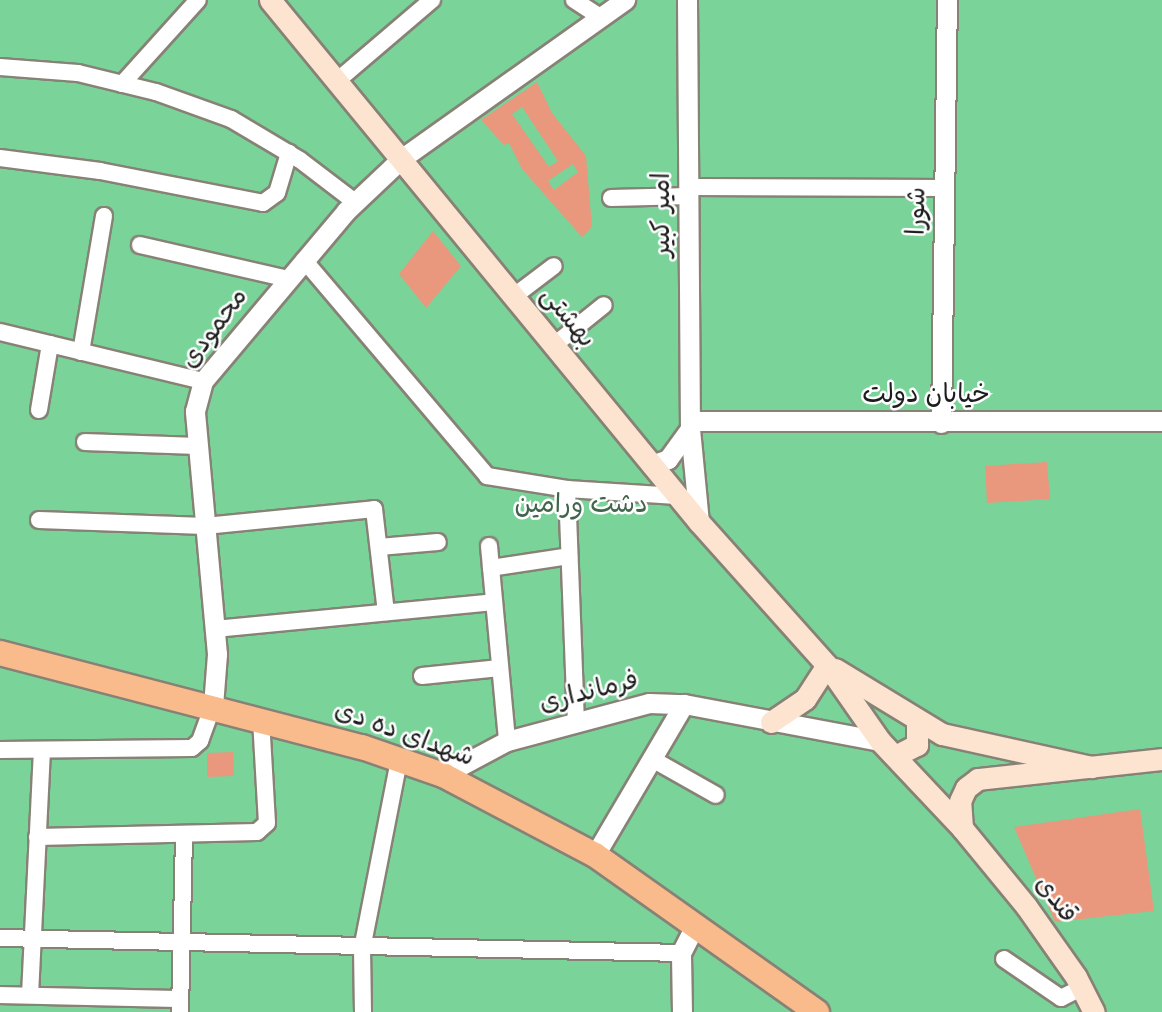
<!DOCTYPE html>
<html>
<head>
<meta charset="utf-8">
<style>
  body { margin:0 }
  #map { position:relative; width:1162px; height:1012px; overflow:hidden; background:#f2e8d1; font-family:Mynerve,"Playpen Sans Arabic",sans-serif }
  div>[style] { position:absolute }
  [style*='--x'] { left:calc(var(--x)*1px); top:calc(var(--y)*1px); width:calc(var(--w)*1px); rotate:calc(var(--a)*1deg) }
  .green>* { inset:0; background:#7ad399 }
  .building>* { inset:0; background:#e9987e }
  .roads { filter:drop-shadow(2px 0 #878276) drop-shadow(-2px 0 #878276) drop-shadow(0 2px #878276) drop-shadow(0 -2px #878276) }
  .minor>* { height:16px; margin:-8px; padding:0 8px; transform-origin:8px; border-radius:8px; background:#fff }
  .tertiary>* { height:19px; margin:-9.5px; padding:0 9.5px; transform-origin:9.5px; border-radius:9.5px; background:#fff }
  .secondary>* { height:21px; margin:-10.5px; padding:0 10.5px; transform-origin:10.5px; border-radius:10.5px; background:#fde4d1 }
  .primary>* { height:24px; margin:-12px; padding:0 12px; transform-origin:12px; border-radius:12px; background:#fabb8c }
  span { translate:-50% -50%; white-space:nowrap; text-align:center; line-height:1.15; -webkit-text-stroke:5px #fff; paint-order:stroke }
  .street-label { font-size:26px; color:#1c1c1c }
  .park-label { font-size:26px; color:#42654e }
</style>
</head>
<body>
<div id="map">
  <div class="green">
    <div style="clip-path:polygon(0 0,1162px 0,1162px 1012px,0 1012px)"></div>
  </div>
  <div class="building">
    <div style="clip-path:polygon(evenodd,537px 82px,552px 113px,586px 156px,592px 227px,582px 237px,522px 169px,509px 143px,504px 145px,481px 120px,537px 82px,522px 107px,558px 161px,549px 167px,512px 114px,522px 107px,537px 82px,573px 164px,578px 172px,554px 190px,548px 181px,573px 164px)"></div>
    <div style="clip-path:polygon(433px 231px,461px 266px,426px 308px,399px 274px)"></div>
    <div style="clip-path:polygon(1047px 462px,1050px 499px,987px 503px,985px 466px)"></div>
    <div style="clip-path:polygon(233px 752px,234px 776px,207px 777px,207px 753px)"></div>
    <div style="clip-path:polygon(1140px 809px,1154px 911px,1055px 922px,1014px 827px)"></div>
  </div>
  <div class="roads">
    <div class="minor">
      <div style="--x:574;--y:0;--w:31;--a:33"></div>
      <div style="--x:0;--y:67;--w:78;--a:4.4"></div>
      <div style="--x:78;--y:73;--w:80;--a:13.7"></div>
      <div style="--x:156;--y:92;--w:80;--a:19.8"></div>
      <div style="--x:231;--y:119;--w:80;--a:30.7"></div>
      <div style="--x:300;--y:160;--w:69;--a:37.4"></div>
      <div style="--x:337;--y:81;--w:125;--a:-40.5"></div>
      <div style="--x:122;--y:84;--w:113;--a:-47.9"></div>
      <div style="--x:0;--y:158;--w:101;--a:7.4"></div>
      <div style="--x:100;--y:171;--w:166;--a:11.1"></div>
      <div style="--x:263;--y:203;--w:17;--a:-36"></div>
      <div style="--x:277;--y:193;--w:42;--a:-73.3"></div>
      <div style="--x:690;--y:187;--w:254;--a:0.2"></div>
      <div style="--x:611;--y:198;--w:79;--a:-1.5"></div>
      <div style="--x:140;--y:245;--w:152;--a:12.9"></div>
      <div style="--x:304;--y:260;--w:283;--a:49.7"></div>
      <div style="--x:487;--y:476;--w:81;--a:9.2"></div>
      <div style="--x:567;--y:489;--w:110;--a:3.6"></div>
      <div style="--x:513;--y:297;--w:51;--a:-37.1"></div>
      <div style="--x:0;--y:332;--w:209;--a:13.6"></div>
      <div style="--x:553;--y:346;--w:65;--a:-38.8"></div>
      <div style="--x:81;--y:352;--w:138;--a:-80.4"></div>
      <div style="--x:39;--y:410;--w:67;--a:-80.5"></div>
      <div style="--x:85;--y:442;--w:112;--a:2"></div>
      <div style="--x:567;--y:489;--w:232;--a:87.8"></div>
      <div style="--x:39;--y:520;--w:166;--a:2.1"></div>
      <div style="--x:205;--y:526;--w:170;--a:-5.7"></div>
      <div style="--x:374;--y:509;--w:104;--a:83.4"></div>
      <div style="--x:489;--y:546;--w:196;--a:84.7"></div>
      <div style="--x:379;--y:547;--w:59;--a:-4.8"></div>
      <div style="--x:491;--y:568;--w:79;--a:-8.7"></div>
      <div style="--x:215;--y:629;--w:280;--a:-5.5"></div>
      <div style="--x:422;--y:676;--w:78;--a:-5.9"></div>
      <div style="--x:0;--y:750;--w:192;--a:-0.6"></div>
      <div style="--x:192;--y:748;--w:11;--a:-41"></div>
      <div style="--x:200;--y:741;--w:37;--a:-70"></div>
      <div style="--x:652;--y:759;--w:73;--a:29.4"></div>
      <div style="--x:37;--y:837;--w:220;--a:-1.3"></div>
      <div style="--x:257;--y:832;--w:13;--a:-42"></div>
      <div style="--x:267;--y:823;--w:104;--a:-93.3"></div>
      <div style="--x:0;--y:938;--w:681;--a:1.26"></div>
      <div style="--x:1004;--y:959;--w:69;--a:34.4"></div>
      <div style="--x:1061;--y:998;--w:22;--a:-27"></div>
      <div style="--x:0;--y:995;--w:180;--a:1.3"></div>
      <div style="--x:30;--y:995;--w:245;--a:-87.2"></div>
      <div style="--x:180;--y:1012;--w:178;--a:-88.7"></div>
      <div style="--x:363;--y:1012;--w:63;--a:-90.9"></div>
      <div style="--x:362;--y:949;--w:193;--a:-78.9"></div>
    </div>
    <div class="tertiary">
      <div style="--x:687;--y:0;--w:429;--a:89.6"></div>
      <div style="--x:690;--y:429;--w:93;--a:84.5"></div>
      <div style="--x:691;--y:421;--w:471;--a:0"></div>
      <div style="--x:941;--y:423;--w:423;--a:-89.2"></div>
      <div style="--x:651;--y:465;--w:18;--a:-19"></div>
      <div style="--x:668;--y:459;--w:37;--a:-54"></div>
      <div style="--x:213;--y:706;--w:52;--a:-85.6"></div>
      <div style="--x:217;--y:654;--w:244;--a:-95.2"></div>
      <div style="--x:195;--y:411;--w:31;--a:-75"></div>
      <div style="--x:203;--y:381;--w:222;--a:-49.9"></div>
      <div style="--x:346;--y:211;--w:76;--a:-43.4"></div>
      <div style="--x:401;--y:159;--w:275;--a:-35.4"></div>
      <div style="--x:443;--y:775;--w:72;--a:-28"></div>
      <div style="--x:507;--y:741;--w:147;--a:-15"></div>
      <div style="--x:649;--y:703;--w:35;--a:2"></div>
      <div style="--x:684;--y:704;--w:199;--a:10.7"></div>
      <div style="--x:595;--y:855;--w:175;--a:-59.5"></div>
      <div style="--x:682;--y:1012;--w:59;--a:-91"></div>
      <div style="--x:681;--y:953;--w:29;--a:-63"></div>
    </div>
    <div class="secondary">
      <div style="--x:270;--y:0;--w:676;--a:50.59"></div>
      <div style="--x:699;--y:522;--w:192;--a:48.2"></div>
      <div style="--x:827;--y:665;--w:93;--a:55.1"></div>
      <div style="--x:880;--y:741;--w:120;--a:46.7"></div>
      <div style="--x:962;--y:828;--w:101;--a:50.6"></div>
      <div style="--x:1026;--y:906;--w:87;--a:54.8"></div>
      <div style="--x:1076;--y:977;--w:39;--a:63"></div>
      <div style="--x:835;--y:669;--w:125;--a:31.3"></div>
      <div style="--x:942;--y:734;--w:153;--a:12.5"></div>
      <div style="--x:771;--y:722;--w:41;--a:-34.1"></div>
      <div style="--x:805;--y:699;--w:40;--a:-57.1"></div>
      <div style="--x:895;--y:756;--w:25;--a:-27"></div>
      <div style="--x:917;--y:745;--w:25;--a:-90"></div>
      <div style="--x:962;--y:828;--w:27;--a:-94"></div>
      <div style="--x:960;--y:801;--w:14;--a:-65"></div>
      <div style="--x:966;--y:788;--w:15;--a:-37"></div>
      <div style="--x:978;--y:779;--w:185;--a:-6.2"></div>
    </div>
    <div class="primary">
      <div style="--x:0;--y:653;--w:374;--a:14.6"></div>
      <div style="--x:362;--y:747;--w:86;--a:19.1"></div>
      <div style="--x:443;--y:775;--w:172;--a:27.8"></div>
      <div style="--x:595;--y:855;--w:272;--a:35.3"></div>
    </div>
  </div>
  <div class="street-label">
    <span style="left:918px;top:211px;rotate:-89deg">شورا</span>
    <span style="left:663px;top:215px;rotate:-90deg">امیر کبیر</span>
    <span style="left:567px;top:318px;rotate:51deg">بهشتی</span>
    <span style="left:215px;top:329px;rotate:-53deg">محمودی</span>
    <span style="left:926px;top:396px">خیابان دولت</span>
    <span style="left:589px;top:693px;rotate:-14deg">فرمانداری</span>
    <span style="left:404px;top:735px;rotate:20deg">شهدای ده دی</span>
    <span style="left:1055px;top:900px;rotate:53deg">قندی</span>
  </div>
  <div class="park-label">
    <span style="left:581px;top:506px">دشت ورامین</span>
  </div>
</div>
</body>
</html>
